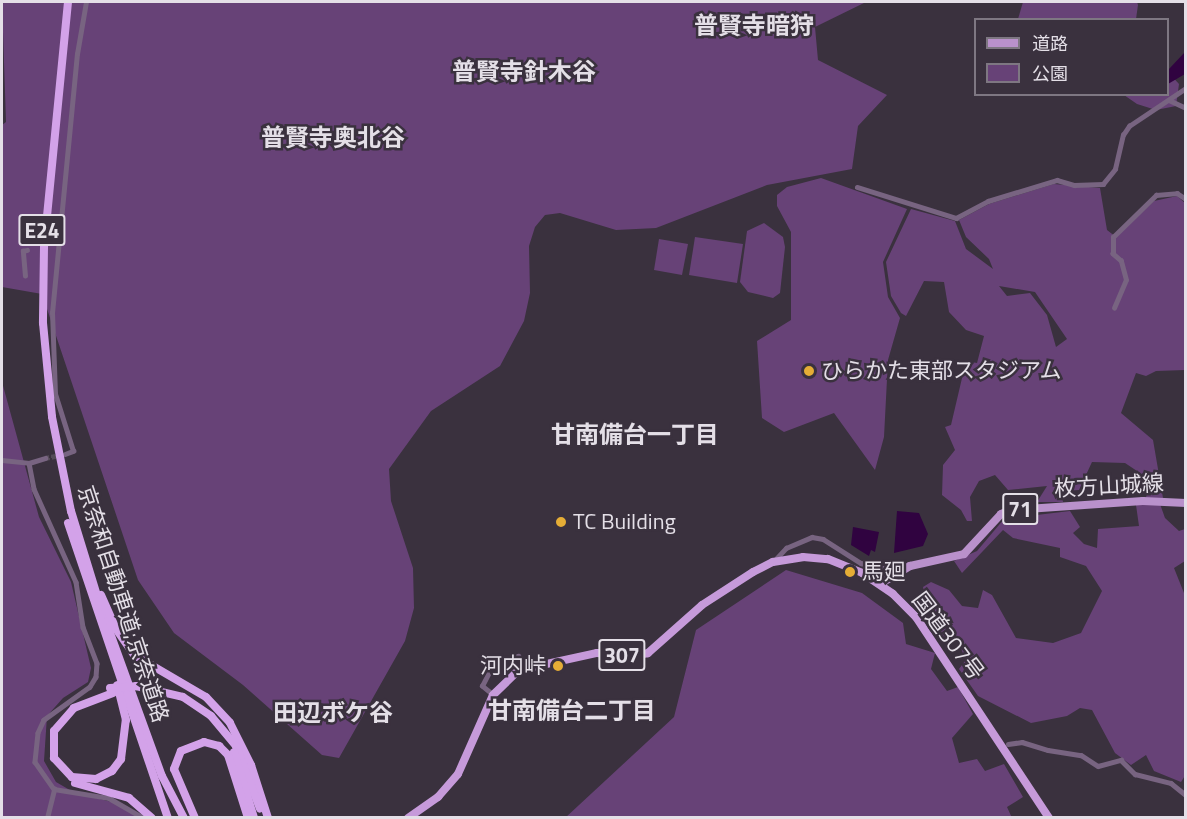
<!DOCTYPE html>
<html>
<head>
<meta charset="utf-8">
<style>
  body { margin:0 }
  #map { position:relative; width:1187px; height:819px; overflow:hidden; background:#3a313e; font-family:"Titillium Web","Noto Sans JP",sans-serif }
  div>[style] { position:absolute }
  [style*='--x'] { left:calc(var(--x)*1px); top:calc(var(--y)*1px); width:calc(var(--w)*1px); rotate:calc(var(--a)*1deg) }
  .green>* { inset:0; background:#674277 }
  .water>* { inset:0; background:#300340 }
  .minor-tunnel>* { height:4.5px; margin-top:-2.25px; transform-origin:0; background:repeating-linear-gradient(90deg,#544b57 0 4.5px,transparent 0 6.5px) }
  .minor>* { height:4.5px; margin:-2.25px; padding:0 2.25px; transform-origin:2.25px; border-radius:2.25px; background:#786481 }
  .primary>* { height:8px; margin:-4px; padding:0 4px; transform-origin:4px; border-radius:4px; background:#b991cb }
  .trunk>* { height:8px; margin:-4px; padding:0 4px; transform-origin:4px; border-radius:4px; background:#c69ada }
  .motorway>* { height:8px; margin:-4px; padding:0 4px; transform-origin:4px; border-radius:4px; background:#d3a2e9 }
  .motorway-bridge>* { height:8px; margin:-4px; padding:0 4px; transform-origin:4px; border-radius:4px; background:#d3a2e9 }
  .dots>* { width:16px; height:16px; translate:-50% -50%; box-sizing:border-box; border:3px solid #3a313e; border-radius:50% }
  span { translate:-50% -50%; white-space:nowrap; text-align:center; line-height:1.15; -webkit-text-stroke:5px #3a313e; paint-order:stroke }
  .shield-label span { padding:2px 4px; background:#3a313e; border:2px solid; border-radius:4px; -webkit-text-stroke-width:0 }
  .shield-label { font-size:21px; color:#e4dfe7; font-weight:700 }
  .poi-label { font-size:22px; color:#e4dfe7 }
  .left { translate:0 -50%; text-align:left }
  .right { translate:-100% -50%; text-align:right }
  .street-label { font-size:22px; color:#e4dfe7 }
  .neighbourhood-label { font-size:24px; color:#e4dfe7; font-weight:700 }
  .frame { position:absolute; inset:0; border:3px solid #e4dfe7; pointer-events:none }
  .legend { position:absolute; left:974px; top:18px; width:195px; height:78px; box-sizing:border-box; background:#3a313e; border:2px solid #7e7782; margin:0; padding:8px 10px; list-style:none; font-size:18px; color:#e4dfe7 }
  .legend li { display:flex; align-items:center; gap:12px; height:30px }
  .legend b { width:30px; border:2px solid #7e7782 }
</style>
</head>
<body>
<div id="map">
  <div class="green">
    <div style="clip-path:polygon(2px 2px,866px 2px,815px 27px,818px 60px,887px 95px,858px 126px,852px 169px,767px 185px,656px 228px,616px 230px,560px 213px,545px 215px,535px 227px,529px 246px,530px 293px,524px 321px,500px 366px,431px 411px,389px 469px,391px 501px,413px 568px,414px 608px,405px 641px,339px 758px,322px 755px,243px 685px,174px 633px,138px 580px,42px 294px,2px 287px,2px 125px,6px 122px)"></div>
    <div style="clip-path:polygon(1023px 2px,1137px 2px,1138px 5px,1136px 19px,1018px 19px)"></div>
    <div style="clip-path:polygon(1168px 72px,1179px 84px,1176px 106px,1156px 110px,1137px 104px,1124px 95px,1168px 94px)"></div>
    <div style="clip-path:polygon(821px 178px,907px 209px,883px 262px,888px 297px,900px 318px,888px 360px,884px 437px,875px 470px,834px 413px,784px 432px,762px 418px,757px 341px,791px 320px,791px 232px,777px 206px,777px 195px,787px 187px)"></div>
    <div style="clip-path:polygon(evenodd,1054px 184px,1100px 188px,1107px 230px,1116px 237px,1154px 201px,1177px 196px,1186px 204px,1185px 370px,1156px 371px,1146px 376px,1136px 373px,1121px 413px,1153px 440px,1163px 498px,1146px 498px,1149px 479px,1125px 463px,1092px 462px,1079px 490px,1062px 491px,1063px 502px,1037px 502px,1047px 486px,1008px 490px,995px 475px,979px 481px,970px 497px,972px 521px,967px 521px,961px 510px,942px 495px,943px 465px,955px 450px,945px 427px,951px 425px,966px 361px,977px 363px,984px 336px,966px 330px,949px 312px,944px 282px,924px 281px,906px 316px,901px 313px,891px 296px,886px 262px,911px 209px,955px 221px,966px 249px,993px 269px,989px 259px,966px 237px,959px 220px,989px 204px,1054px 184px,999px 286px,1035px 292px,1067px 339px,1056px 347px,1047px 315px,1030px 293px,1007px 296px,999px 286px)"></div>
    <div style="clip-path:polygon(764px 223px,783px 237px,785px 247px,780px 293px,773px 298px,748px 292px,740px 282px,747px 231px)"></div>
    <div style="clip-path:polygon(695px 237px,743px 244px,737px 283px,689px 275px)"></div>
    <div style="clip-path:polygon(659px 239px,688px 244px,682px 275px,654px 270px)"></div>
    <div style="clip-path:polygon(2px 382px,39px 517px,71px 582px,91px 668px,88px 682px,63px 698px,47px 716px,44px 761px,56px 782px,75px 793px,116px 803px,138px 817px,2px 817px)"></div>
    <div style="clip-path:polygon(1160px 504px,1165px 518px,1179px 531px,1185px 529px,1185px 561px,1174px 568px,1186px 598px,1186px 774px,1181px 782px,1154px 771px,1146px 755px,1131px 765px,1115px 753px,1092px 710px,1080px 708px,1067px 716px,1031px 723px,978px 696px,959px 669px,965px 661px,958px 637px,947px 634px,943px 638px,934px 628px,938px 622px,935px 611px,926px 600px,923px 587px,931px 582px,949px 590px,962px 606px,978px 608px,983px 590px,992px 595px,1016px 638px,1053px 643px,1081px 633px,1102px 591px,1086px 566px,1060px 557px,1060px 548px,1013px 538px,1003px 530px,962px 573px,954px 561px,977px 551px,1004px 519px,1070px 511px,1080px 527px,1073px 533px,1084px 544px,1097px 548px,1098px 529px,1139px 526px,1136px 505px)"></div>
    <div style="clip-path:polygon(786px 570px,862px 593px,903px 623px,906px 644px,935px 653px,931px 669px,947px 691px,958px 687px,973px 714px,952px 738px,959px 763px,977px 759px,985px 771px,1004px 764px,1023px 797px,1007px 807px,1012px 818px,565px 818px,674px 717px,696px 630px)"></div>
  </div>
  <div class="water">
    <div style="clip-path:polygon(1185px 52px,1185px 74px,1168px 84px,1169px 69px)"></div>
    <div style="clip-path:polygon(897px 511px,919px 513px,928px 534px,923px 546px,894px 553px)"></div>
    <div style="clip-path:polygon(853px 527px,879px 532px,875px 552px,871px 550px,869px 556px,851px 545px)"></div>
  </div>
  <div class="minor-tunnel">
    <div style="--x:45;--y:458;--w:15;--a:-11"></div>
  </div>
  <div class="minor">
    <div style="--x:1169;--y:100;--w:19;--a:25"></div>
    <div style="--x:857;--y:187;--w:104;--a:17.4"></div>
    <div style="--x:956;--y:218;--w:36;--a:-28"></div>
    <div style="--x:988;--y:201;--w:72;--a:-16.9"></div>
    <div style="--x:1057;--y:180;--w:18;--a:16"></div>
    <div style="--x:1074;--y:185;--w:29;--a:-2"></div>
    <div style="--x:1103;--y:184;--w:19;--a:-51"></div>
    <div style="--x:1115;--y:169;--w:35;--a:-77"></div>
    <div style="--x:1123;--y:135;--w:11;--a:-56"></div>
    <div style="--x:1129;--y:126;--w:69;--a:-33.7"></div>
    <div style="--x:25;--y:276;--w:25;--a:-95"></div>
    <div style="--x:23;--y:251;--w:4;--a:-14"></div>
    <div style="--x:1114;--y:308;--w:30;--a:-67"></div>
    <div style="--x:1126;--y:280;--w:20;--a:-105"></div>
    <div style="--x:1121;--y:261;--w:11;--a:-139"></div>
    <div style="--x:1113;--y:254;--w:17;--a:-90"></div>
    <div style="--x:1113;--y:237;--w:60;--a:-44.3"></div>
    <div style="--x:1156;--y:195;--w:21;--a:-5"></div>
    <div style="--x:1177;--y:193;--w:11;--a:34"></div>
    <div style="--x:65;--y:454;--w:9;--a:-21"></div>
    <div style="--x:73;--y:451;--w:60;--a:-107.5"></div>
    <div style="--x:55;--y:394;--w:81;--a:-92.1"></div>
    <div style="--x:52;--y:313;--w:260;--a:-84.5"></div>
    <div style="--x:77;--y:54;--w:53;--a:-80.2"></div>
    <div style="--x:2;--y:460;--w:27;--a:6"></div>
    <div style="--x:29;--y:463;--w:17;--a:-17"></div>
    <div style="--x:29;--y:463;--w:26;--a:79"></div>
    <div style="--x:34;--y:489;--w:102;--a:65.7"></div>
    <div style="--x:76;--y:582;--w:46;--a:81.2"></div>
    <div style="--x:83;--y:627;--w:39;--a:69"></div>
    <div style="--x:97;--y:663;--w:14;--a:94"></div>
    <div style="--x:96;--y:677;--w:12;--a:121"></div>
    <div style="--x:90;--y:687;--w:57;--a:144.3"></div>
    <div style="--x:44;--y:720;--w:14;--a:115"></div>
    <div style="--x:38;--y:733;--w:29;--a:96"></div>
    <div style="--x:35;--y:762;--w:33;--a:55"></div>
    <div style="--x:54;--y:789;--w:56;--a:9.3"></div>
    <div style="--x:109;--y:798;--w:39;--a:30"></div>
    <div style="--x:773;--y:562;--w:19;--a:-47"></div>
    <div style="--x:786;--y:548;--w:28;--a:-23"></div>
    <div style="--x:812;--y:537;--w:11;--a:10"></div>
    <div style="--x:823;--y:539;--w:45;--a:32.3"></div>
    <div style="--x:861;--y:563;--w:20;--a:15"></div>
    <div style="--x:880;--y:568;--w:16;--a:-7"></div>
    <div style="--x:896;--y:566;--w:6;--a:51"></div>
    <div style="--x:493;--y:695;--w:14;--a:-141"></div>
    <div style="--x:482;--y:686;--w:27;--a:-63"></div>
    <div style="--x:494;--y:662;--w:25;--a:-14"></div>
    <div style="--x:518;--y:656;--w:14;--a:51"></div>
    <div style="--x:1008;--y:744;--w:14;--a:-8"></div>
    <div style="--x:1022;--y:742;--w:27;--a:17"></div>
    <div style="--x:1048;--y:750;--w:33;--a:9"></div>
    <div style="--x:1081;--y:755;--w:20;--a:33"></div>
    <div style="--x:1098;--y:766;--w:24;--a:-15"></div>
    <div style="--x:1121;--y:760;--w:20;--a:45"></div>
    <div style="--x:1135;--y:774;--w:37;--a:14"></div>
    <div style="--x:1171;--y:783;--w:19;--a:39"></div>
    <div style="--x:47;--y:818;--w:30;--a:-76"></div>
  </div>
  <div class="primary">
    <div style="--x:880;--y:584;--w:35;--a:-31"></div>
    <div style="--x:910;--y:566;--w:55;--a:-12.5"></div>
    <div style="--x:964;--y:554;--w:54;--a:-47.2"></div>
    <div style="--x:1001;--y:514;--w:11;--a:-22"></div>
    <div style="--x:1011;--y:510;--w:132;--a:-3.9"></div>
    <div style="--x:1143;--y:501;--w:43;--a:2.7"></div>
  </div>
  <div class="trunk">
    <div style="--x:408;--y:818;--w:37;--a:-35"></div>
    <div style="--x:438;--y:797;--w:30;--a:-49"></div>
    <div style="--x:458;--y:774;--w:86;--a:-66.1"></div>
    <div style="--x:493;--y:695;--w:36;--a:-44"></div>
    <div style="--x:519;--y:670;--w:80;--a:-12.3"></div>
    <div style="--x:597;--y:653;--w:33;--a:5"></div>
    <div style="--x:630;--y:656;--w:18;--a:-9"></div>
    <div style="--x:648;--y:653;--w:72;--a:-41.6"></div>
    <div style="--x:702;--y:605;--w:61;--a:-32.9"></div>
    <div style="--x:753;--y:572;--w:22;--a:-27"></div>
    <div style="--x:773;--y:562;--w:30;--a:-9"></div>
    <div style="--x:803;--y:557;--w:25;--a:5"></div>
    <div style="--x:828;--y:559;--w:37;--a:22"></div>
    <div style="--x:862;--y:573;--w:37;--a:34"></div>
    <div style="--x:893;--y:594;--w:33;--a:45"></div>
    <div style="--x:916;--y:617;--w:241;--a:56.5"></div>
  </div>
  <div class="motorway">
    <div style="--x:68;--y:2;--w:246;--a:95.6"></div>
    <div style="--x:44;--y:247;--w:76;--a:90.8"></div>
    <div style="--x:43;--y:323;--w:94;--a:84.5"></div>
    <div style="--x:52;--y:417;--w:96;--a:78.6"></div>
    <div style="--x:71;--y:511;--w:98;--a:72.9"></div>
    <div style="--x:100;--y:605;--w:182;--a:70.1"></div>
    <div style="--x:162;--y:776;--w:47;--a:62.4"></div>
    <div style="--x:68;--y:523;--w:311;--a:71.3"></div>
    <div style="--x:101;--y:595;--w:37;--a:66"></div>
    <div style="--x:116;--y:629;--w:32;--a:55"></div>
    <div style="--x:134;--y:655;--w:83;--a:30.3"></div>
    <div style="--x:206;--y:697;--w:35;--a:47"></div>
    <div style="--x:230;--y:723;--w:47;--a:63.4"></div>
    <div style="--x:251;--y:765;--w:56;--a:72.2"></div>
    <div style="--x:136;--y:686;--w:48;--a:13.2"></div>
    <div style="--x:183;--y:697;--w:34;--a:34"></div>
    <div style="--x:211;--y:716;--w:39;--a:50"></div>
    <div style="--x:236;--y:746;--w:67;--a:69.1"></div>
    <div style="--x:113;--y:693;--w:42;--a:159"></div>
    <div style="--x:74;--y:708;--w:30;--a:131"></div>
    <div style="--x:54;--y:731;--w:27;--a:90"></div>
    <div style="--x:54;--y:758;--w:26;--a:47"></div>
    <div style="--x:72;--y:777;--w:24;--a:5"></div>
    <div style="--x:96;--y:779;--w:18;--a:-27"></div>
    <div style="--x:112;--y:771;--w:15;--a:-53"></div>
    <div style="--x:121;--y:759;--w:39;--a:-83"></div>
    <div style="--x:126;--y:720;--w:36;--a:-104"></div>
    <div style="--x:234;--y:752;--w:69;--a:73.1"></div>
    <div style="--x:75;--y:783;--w:56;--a:15.5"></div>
    <div style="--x:129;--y:798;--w:30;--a:41"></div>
    <div style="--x:195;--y:818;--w:53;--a:-113.2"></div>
    <div style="--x:174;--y:769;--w:19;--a:-69"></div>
    <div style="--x:181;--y:751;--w:25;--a:-21"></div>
    <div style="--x:204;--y:742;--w:16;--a:15"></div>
    <div style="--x:219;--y:746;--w:13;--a:45"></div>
    <div style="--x:228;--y:755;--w:66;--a:72.4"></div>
  </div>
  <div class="motorway-bridge">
    <div style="--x:110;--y:688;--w:26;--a:-4"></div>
  </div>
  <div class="dots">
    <div style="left:809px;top:371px;background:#e5ad36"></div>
    <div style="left:561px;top:522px;background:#e5ad36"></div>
    <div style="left:850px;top:572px;background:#e5ad36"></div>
    <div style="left:558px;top:666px;background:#e5ad36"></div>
  </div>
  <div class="shield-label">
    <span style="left:42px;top:230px">E24</span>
    <span style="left:1020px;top:509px">71</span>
    <span style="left:622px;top:655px">307</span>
  </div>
  <div class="poi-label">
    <span class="left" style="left:821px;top:371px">ひらかた東部スタジアム</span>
    <span class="left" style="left:573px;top:522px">TC Building</span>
    <span class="left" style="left:862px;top:572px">馬廻</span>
    <span class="right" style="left:546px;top:666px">河内峠</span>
  </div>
  <div class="street-label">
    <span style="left:1109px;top:486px;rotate:-3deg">枚方山城線</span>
    <span style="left:123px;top:604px;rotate:72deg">京奈和自動車道;京奈道路</span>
    <span style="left:948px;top:636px;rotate:53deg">国道307号</span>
  </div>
  <div class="neighbourhood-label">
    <span style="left:754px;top:26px">普賢寺暗狩</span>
    <span style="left:524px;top:72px">普賢寺針木谷</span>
    <span style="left:333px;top:138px">普賢寺奥北谷</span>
    <span style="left:635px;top:435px">甘南備台一丁目</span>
    <span style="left:572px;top:711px">甘南備台二丁目</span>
    <span style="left:333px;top:713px">田辺ボケ谷</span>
  </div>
  <div class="frame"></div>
  <ul class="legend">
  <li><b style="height:8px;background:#b991cb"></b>道路</li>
  <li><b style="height:16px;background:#674277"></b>公園</li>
  </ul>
</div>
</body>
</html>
